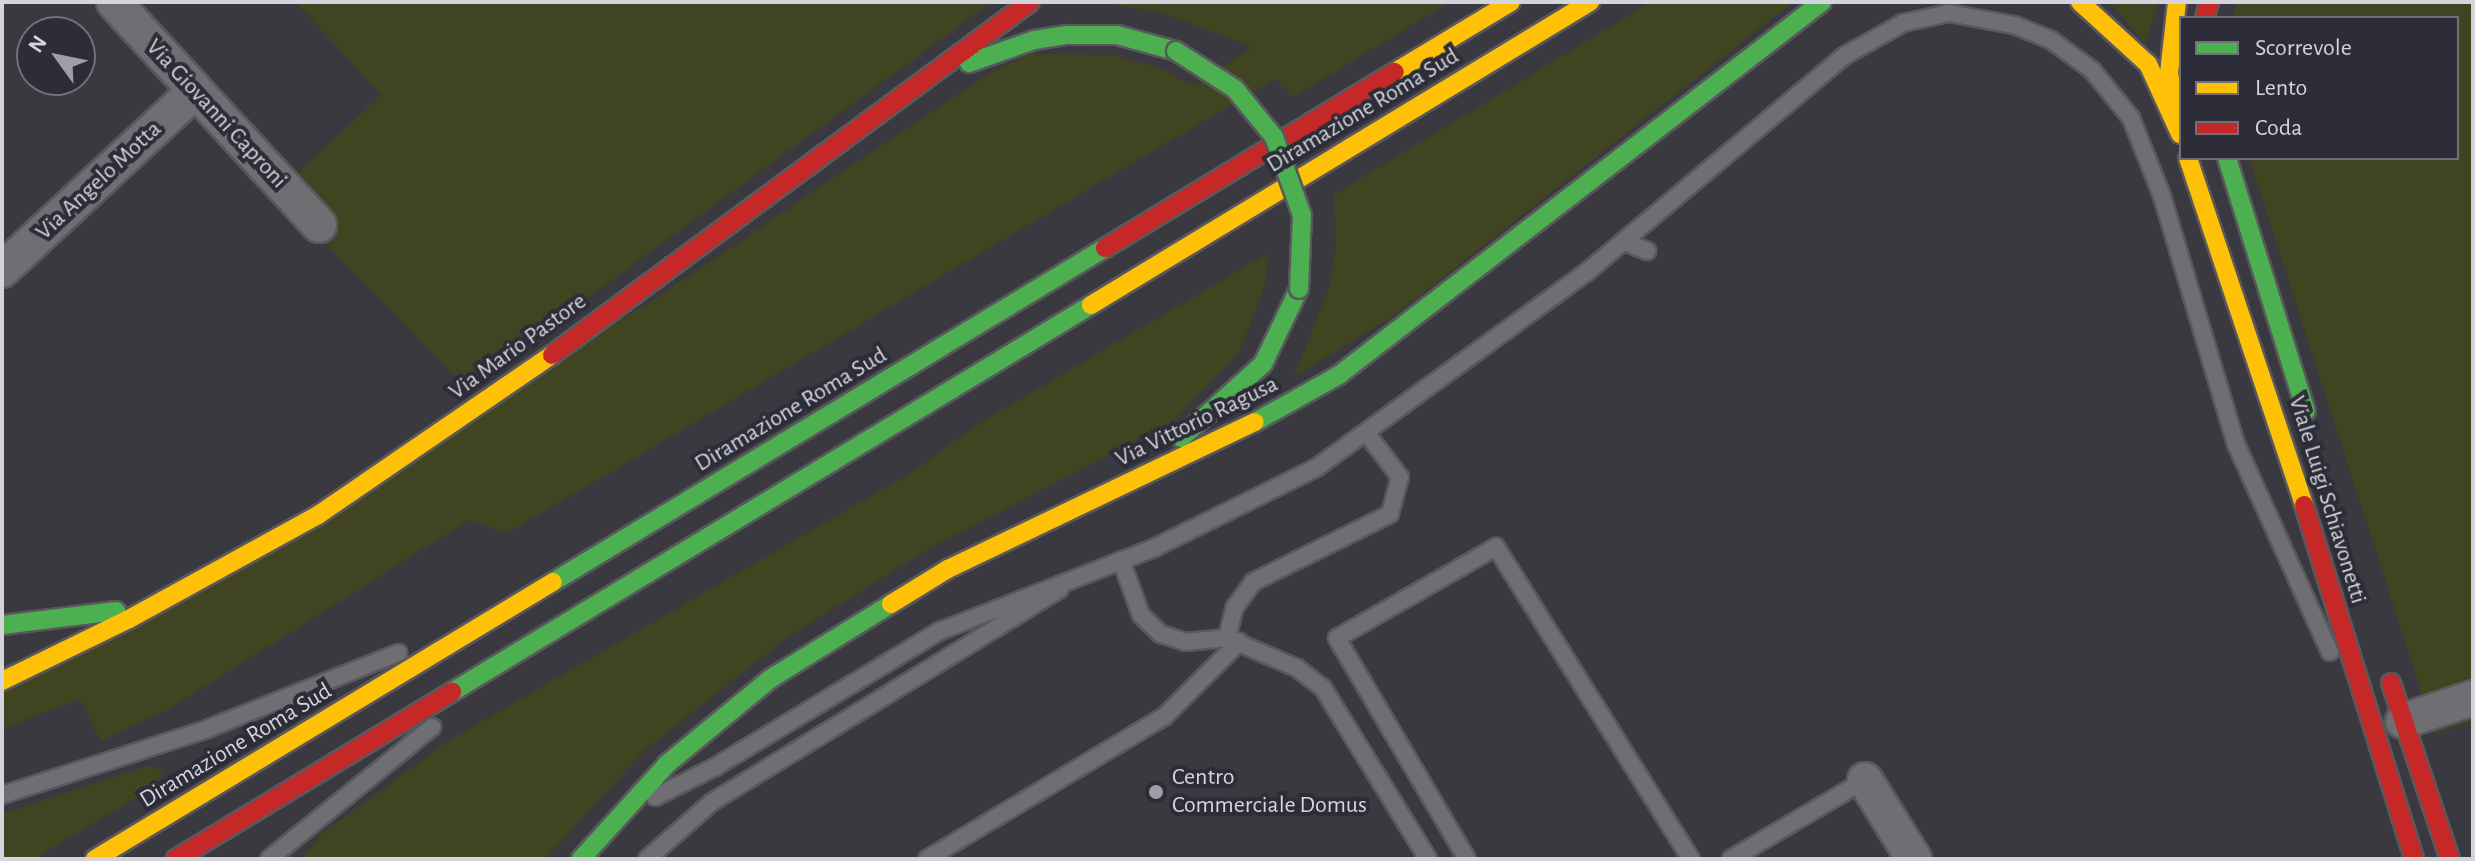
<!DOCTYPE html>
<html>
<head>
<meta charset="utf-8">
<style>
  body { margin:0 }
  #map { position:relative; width:2475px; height:861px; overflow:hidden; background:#39393f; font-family:"Alegreya Sans",sans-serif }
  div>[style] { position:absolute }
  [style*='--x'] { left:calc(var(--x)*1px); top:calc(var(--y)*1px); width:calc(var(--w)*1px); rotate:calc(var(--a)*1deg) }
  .green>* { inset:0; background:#414421 }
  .roads { filter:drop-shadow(2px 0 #58585d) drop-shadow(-2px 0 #58585d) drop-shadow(0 2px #58585d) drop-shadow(0 -2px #58585d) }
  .lane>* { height:16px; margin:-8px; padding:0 8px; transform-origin:8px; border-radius:8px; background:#6f6f73 }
  .street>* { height:34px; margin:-17px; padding:0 17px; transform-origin:17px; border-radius:17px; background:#6f6f73 }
  .fast>* { height:18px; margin:-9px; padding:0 9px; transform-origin:9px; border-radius:9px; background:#4caf50 }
  .slow>* { height:18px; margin:-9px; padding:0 9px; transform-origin:9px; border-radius:9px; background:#ffc107 }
  .jam>* { height:18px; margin:-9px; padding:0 9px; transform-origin:9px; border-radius:9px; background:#c62828 }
  .bridges { filter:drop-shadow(2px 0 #58585d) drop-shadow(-2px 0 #58585d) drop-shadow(0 2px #58585d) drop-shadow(0 -2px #58585d) }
  .fast-bridge>* { height:18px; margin:-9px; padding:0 9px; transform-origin:9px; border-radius:9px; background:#4caf50 }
  .dots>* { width:22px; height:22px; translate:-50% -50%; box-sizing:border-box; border:4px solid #2c2d38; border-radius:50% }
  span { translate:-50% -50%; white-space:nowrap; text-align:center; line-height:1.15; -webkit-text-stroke:8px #2c2d38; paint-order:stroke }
  .street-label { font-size:24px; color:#d4d4dc }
  .poi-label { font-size:24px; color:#d4d4dc }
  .left { translate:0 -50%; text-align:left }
  .frame { position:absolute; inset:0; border:4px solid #d4d4dc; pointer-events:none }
  .legend { position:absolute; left:2179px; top:16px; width:280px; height:144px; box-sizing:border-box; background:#2c2d38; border:2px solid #6f707a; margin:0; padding:10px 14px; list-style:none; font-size:24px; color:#d4d4dc }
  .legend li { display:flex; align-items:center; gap:16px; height:40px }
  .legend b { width:40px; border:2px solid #6f707a }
  .north { position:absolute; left:16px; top:16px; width:80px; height:80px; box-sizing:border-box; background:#2c2d38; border:2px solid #6f707a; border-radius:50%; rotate:303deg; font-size:22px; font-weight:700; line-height:32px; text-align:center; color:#d4d4dc }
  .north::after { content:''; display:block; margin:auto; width:28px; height:36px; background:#9e9ea5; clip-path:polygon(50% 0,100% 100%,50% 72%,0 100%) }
</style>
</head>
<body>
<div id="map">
  <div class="green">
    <div style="clip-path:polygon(296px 2px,992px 2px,466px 387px,316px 234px,337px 221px,298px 173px,381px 95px)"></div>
    <div style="clip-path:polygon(1098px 2px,1450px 2px,1293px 97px,1275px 79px,508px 533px,469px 520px,169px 709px,101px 741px,80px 699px,2px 729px,2px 693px,656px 298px,988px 74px,1030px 54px,1113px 55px,1159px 68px,1194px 86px,1252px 47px,1162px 13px)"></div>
    <div style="clip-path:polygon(1651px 2px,1793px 2px,1398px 313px,1294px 377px,1329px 287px,1336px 246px,1334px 195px)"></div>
    <div style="clip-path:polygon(2110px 2px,2159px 2px,2145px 44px)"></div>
    <div style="clip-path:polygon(2237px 2px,2473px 2px,2473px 721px,2435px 734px,2249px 158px,2457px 158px,2457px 18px,2232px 18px)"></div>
    <div style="clip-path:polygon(1268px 253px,1265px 286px,1239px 353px,1172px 422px,929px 549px,785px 639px,645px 750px,545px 859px,302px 859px,321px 834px,447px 742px,909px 474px,980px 423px)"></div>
    <div style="clip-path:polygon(151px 765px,164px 772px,151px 789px,34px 859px,2px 859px,2px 814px)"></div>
  </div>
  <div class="roads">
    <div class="lane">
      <div style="--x:1625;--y:242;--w:24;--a:22"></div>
      <div style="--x:1121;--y:560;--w:59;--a:70"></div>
      <div style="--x:1141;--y:615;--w:28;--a:44"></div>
      <div style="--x:1161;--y:634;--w:25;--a:18"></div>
      <div style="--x:1185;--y:642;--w:42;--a:-5.4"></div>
      <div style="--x:1227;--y:638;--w:76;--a:23.2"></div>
      <div style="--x:1297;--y:668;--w:33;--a:38"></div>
      <div style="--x:1323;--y:688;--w:201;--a:58.4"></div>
      <div style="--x:1227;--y:638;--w:32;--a:-76"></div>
      <div style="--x:1235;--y:607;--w:31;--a:-54"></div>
      <div style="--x:1253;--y:582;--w:153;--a:-26.4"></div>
      <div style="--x:1390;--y:514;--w:38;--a:-75"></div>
      <div style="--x:1400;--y:477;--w:54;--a:-127.5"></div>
      <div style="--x:2;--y:795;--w:215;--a:-17.8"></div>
      <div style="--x:207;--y:729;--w:206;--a:-21.7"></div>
      <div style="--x:655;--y:797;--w:67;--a:-26.6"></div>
      <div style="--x:715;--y:767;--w:263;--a:-31.2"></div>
      <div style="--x:940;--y:631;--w:230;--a:-21.2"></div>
      <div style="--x:1154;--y:548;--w:181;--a:-26.3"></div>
      <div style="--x:1316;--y:468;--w:336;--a:-35.9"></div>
      <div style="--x:1588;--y:271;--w:334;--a:-40"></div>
      <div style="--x:1844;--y:56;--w:68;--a:-29.2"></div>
      <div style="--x:1903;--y:23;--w:47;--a:-12.3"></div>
      <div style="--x:1949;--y:13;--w:66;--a:10.5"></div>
      <div style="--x:2014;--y:25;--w:40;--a:22"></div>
      <div style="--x:2051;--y:40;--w:51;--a:36.2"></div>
      <div style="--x:2092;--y:70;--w:62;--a:50.9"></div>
      <div style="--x:2131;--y:118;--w:84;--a:68.3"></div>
      <div style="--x:2162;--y:196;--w:259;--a:73.4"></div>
      <div style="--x:2236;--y:444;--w:228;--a:65.7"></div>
      <div style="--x:269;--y:859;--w:210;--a:-39"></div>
      <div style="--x:647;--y:859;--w:86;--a:-41.2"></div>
      <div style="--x:712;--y:802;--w:408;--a:-31.5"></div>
      <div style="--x:927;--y:859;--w:278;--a:-31"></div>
      <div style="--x:1165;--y:716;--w:105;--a:-45"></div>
      <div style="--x:1467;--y:859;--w:256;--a:-120.5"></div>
      <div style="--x:1337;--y:638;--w:183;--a:-29.8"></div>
      <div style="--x:1496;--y:547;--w:368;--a:58"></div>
      <div style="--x:1731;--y:859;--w:156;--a:-30.5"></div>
    </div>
    <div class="street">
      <div style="--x:114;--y:2;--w:303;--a:47.4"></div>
      <div style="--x:2;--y:270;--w:263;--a:-42.8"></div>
      <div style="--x:2403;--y:721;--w:74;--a:-18.2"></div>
      <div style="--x:1865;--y:780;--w:93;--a:58.2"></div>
    </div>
    <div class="fast">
      <div style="--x:969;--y:63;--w:69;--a:-19.5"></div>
      <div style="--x:1034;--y:40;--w:33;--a:-9"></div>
      <div style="--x:1067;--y:35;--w:50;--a:0"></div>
      <div style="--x:1117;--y:35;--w:61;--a:15.2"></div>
      <div style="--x:2227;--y:158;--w:265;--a:72.7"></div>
      <div style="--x:1255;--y:422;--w:96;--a:-29.2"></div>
      <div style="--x:1339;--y:375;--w:610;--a:-37.68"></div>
      <div style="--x:1181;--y:438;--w:110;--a:-42.1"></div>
      <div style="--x:1263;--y:364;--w:83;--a:-64.4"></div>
      <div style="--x:553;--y:582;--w:645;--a:-31.18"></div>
      <div style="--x:2;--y:625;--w:115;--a:-7"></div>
      <div style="--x:452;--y:692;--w:747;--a:-31.2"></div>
      <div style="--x:581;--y:859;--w:128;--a:-47.8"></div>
      <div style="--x:667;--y:764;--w:134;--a:-39.5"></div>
      <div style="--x:770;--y:679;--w:142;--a:-31.8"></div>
    </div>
    <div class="slow">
      <div style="--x:2080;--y:2;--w:92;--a:42.4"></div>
      <div style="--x:2148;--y:64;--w:77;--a:65.4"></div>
      <div style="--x:1395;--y:72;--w:135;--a:-31.1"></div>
      <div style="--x:2176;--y:114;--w:42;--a:-99.7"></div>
      <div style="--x:2169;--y:73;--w:71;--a:-83.6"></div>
      <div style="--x:2188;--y:158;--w:366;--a:71.5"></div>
      <div style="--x:1091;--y:305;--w:584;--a:-31.27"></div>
      <div style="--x:891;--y:604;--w:67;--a:-31.6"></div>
      <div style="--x:948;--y:569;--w:340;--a:-25.6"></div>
      <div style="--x:2;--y:681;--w:141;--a:-26"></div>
      <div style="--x:129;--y:619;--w:216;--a:-28.8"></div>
      <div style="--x:318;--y:515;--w:283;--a:-34.4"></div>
      <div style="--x:95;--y:859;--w:535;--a:-31.17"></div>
    </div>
    <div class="jam">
      <div style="--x:2205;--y:18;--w:16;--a:-76"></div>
      <div style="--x:1105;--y:248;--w:339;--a:-31.3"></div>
      <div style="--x:552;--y:355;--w:594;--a:-36.45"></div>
      <div style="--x:2304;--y:505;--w:371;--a:72.7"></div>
      <div style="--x:2391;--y:683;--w:186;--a:71.5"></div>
      <div style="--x:176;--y:859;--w:323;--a:-31.2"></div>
    </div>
  </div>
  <div class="bridges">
    <div class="fast-bridge">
      <div style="--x:1176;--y:51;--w:70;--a:32.8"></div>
      <div style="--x:1235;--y:89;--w:62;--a:50.9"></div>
      <div style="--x:1274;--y:137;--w:83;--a:70.3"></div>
      <div style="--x:1302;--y:215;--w:74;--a:92.3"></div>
    </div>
  </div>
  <div class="dots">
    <div style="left:1156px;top:792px;background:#9e9ea5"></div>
  </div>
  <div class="street-label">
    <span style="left:1363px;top:111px;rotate:-31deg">Diramazione Roma Sud</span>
    <span style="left:216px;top:114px;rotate:47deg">Via Giovanni Caproni</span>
    <span style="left:99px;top:181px;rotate:-43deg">Via Angelo Motta</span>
    <span style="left:518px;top:347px;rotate:-36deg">Via Mario Pastore</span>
    <span style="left:791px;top:410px;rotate:-31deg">Diramazione Roma Sud</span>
    <span style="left:1197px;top:422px;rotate:-26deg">Via Vittorio Ragusa</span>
    <span style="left:2327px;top:500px;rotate:73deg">Viale Luigi Schiavonetti</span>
    <span style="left:236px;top:746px;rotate:-31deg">Diramazione Roma Sud</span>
  </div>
  <div class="poi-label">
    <span class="left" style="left:1172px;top:792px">Centro<br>Commerciale Domus</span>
  </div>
  <div class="frame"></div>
  <ul class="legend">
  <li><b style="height:10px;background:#4caf50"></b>Scorrevole</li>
  <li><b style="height:10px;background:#ffc107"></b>Lento</li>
  <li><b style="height:10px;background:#c62828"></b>Coda</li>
  </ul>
  <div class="north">N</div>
</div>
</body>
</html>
